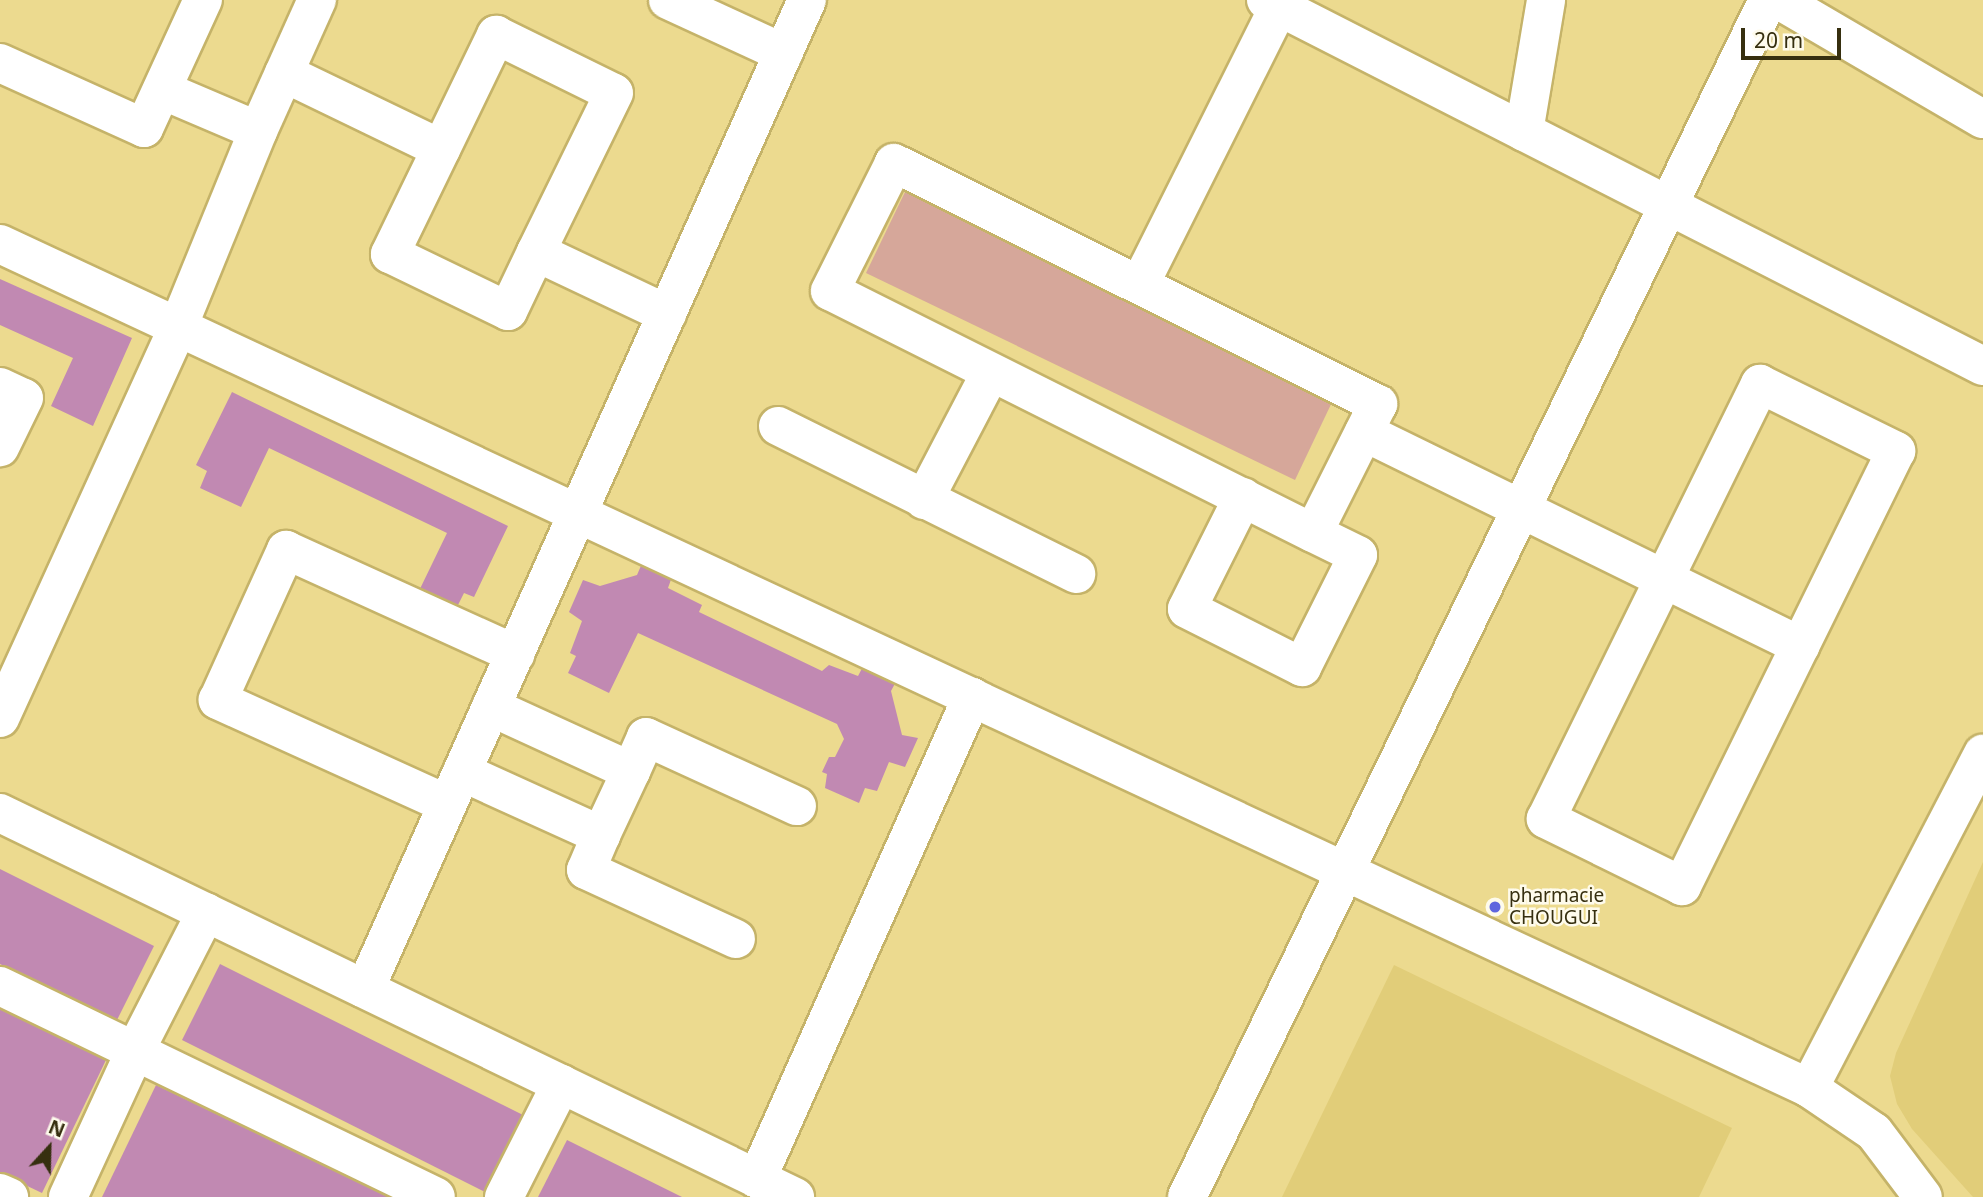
<!DOCTYPE html>
<html>
<head>
<meta charset="utf-8">
<style>
  body { margin:0 }
  #map { position:relative; width:1983px; height:1197px; overflow:hidden; background:#ecda8f; font-family:"Noto Sans",sans-serif }
  div>[style] { position:absolute }
  [style*='--x'] { left:calc(var(--x)*1px); top:calc(var(--y)*1px); width:calc(var(--w)*1px); rotate:calc(var(--a)*1deg) }
  .built>* { inset:0; background:#e1cd79 }
  .green>* { inset:0; background:#d6a79a }
  .building>* { inset:0; background:#c189b2 }
  .roads { filter:drop-shadow(2px 0 #c5b369) drop-shadow(-2px 0 #c5b369) drop-shadow(0 2px #c5b369) drop-shadow(0 -2px #c5b369) }
  .minor>* { height:38px; margin:-19px; padding:0 19px; transform-origin:19px; border-radius:19px; background:#fff }
  .dots>* { width:19px; height:19px; translate:-50% -50%; box-sizing:border-box; border:4px solid #fefbec; border-radius:50% }
  span { translate:-50% -50%; white-space:nowrap; text-align:center; line-height:1.15; -webkit-text-stroke:5px #fefbec; paint-order:stroke }
  .poi-label { font-size:19px; color:#362f0f }
  .left { translate:0 -50%; text-align:left }
  .north { position:absolute; left:14px; top:1113px; width:70px; height:70px; -webkit-text-stroke:5px #fefbec; paint-order:stroke; rotate:22deg; font-size:19px; font-weight:700; line-height:28px; text-align:center; color:#362f0f }
  .north::after { content:''; display:block; margin:auto; width:24px; height:32px; background:#362f0f; clip-path:polygon(50% 0,100% 100%,50% 72%,0 100%) }
  .scale { position:absolute; left:1741px; top:28px; width:100px; height:32px; box-sizing:border-box; border:4px solid #362f0f; border-top:0; padding-left:9px; font-size:21px; line-height:24px; white-space:nowrap; color:#362f0f; -webkit-text-stroke:5px #fefbec; paint-order:stroke }
</style>
</head>
<body>
<div id="map">
  <div class="built">
    <div style="clip-path:polygon(1983px 862px,1983px 1197px,1973px 1197px,1912px 1129px,1897px 1104px,1890px 1076px,1896px 1053px)"></div>
    <div style="clip-path:polygon(1394px 965px,1732px 1128px,1699px 1197px,1282px 1197px)"></div>
  </div>
  <div class="green">
    <div style="clip-path:polygon(905px 192px,1334px 398px,1295px 480px,866px 273px)"></div>
  </div>
  <div class="building">
    <div style="clip-path:polygon(0 279px,132px 338px,93px 426px,51px 406px,73px 358px,0 325px)"></div>
    <div style="clip-path:polygon(232px 392px,508px 526px,474px 597px,464px 593px,454px 613px,417px 595px,447px 533px,269px 448px,241px 507px,200px 488px,207px 471px,196px 465px)"></div>
    <div style="clip-path:polygon(643px 561px,673px 574px,668px 588px,702px 605px,699px 612px,822px 671px,829px 665px,858px 676px,866px 661px,899px 676px,891px 691px,902px 735px,918px 738px,905px 767px,889px 762px,877px 791px,865px 788px,859px 803px,825px 788px,827px 774px,822px 772px,829px 757px,835px 757px,844px 739px,837px 724px,638px 633px,609px 693px,568px 673px,576px 656px,570px 653px,582px 621px,569px 612px,583px 580px,600px 586px,637px 575px)"></div>
    <div style="clip-path:polygon(0 869px,154px 946px,116px 1022px,0 964px)"></div>
    <div style="clip-path:polygon(220px 964px,523px 1115px,485px 1192px,182px 1040px)"></div>
    <div style="clip-path:polygon(0 1007px,107px 1058px,42px 1193px,0 1173px)"></div>
    <div style="clip-path:polygon(156px 1085px,389px 1197px,102px 1197px)"></div>
    <div style="clip-path:polygon(567px 1140px,682px 1197px,538px 1197px)"></div>
  </div>
  <div class="roads">
    <div class="minor">
      <div style="--x:668;--y:0;--w:127;--a:24.7"></div>
      <div style="--x:1266;--y:0;--w:805;--a:27.04"></div>
      <div style="--x:1779;--y:0;--w:236;--a:30.3"></div>
      <div style="--x:0;--y:63;--w:158;--a:24.3"></div>
      <div style="--x:144;--y:128;--w:141;--a:-65.3"></div>
      <div style="--x:284;--y:73;--w:174;--a:25.8"></div>
      <div style="--x:441;--y:149;--w:127;--a:-64.2"></div>
      <div style="--x:496;--y:35;--w:131;--a:26.2"></div>
      <div style="--x:614;--y:93;--w:177;--a:116.1"></div>
      <div style="--x:536;--y:252;--w:145;--a:25.3"></div>
      <div style="--x:162;--y:90;--w:104;--a:23.1"></div>
      <div style="--x:1524;--y:132;--w:134;--a:-80.5"></div>
      <div style="--x:441;--y:149;--w:117;--a:115.9"></div>
      <div style="--x:390;--y:254;--w:131;--a:25.8"></div>
      <div style="--x:508;--y:311;--w:65;--a:-64.6"></div>
      <div style="--x:894;--y:163;--w:541;--a:26.47"></div>
      <div style="--x:1378;--y:404;--w:144;--a:116.7"></div>
      <div style="--x:1313;--y:533;--w:540;--a:-153.39"></div>
      <div style="--x:830;--y:291;--w:143;--a:-63.4"></div>
      <div style="--x:0;--y:244;--w:1996;--a:25.01"></div>
      <div style="--x:1809;--y:1088;--w:78;--a:34.1"></div>
      <div style="--x:1874;--y:1132;--w:81;--a:53"></div>
      <div style="--x:1140;--y:284;--w:311;--a:-63.4"></div>
      <div style="--x:1760;--y:384;--w:152;--a:26.2"></div>
      <div style="--x:1896;--y:451;--w:485;--a:116.2"></div>
      <div style="--x:1682;--y:886;--w:152;--a:-153.8"></div>
      <div style="--x:1546;--y:819;--w:485;--a:-63.8"></div>
      <div style="--x:0;--y:387;--w:26;--a:25"></div>
      <div style="--x:24;--y:398;--w:55;--a:116.1"></div>
      <div style="--x:778;--y:426;--w:333;--a:26.4"></div>
      <div style="--x:1364;--y:432;--w:486;--a:26.1"></div>
      <div style="--x:1243;--y:497;--w:125;--a:116.6"></div>
      <div style="--x:1187;--y:609;--w:129;--a:26.8"></div>
      <div style="--x:1302;--y:667;--w:125;--a:-63.4"></div>
      <div style="--x:1358;--y:555;--w:50;--a:-153.9"></div>
      <div style="--x:924;--y:500;--w:144;--a:-62.4"></div>
      <div style="--x:491;--y:707;--w:154;--a:24.6"></div>
      <div style="--x:631;--y:771;--w:37;--a:-66"></div>
      <div style="--x:646;--y:737;--w:166;--a:24.6"></div>
      <div style="--x:0;--y:718;--w:430;--a:-65.5"></div>
      <div style="--x:178;--y:327;--w:212;--a:-67.8"></div>
      <div style="--x:258;--y:131;--w:144;--a:-65.8"></div>
      <div style="--x:462;--y:772;--w:153;--a:24.4"></div>
      <div style="--x:601;--y:835;--w:38;--a:113"></div>
      <div style="--x:586;--y:870;--w:165;--a:24.7"></div>
      <div style="--x:447;--y:804;--w:252;--a:-155.6"></div>
      <div style="--x:218;--y:700;--w:165;--a:-65.6"></div>
      <div style="--x:286;--y:550;--w:252;--a:24.4"></div>
      <div style="--x:0;--y:813;--w:883;--a:25.78"></div>
      <div style="--x:601;--y:835;--w:71;--a:-64.9"></div>
      <div style="--x:0;--y:986;--w:484;--a:25.8"></div>
      <div style="--x:365;--y:989;--w:1083;--a:-65.92"></div>
      <div style="--x:1809;--y:1088;--w:377;--a:-62.5"></div>
      <div style="--x:757;--y:1179;--w:528;--a:-65.96"></div>
      <div style="--x:0;--y:1193;--w:10;--a:24"></div>
      <div style="--x:68;--y:1197;--w:161;--a:-65.3"></div>
      <div style="--x:135;--y:1051;--w:156;--a:-62.9"></div>
      <div style="--x:504;--y:1197;--w:127;--a:-63.2"></div>
      <div style="--x:1187;--y:1197;--w:1331;--a:-64.11"></div>
    </div>
  </div>
  <div class="dots">
    <div style="left:1495px;top:907px;background:#5f66de"></div>
  </div>
  <div class="poi-label">
    <span class="left" style="left:1509px;top:907px">pharmacie<br>CHOUGUI</span>
  </div>
  <div class="north">N</div>
  <div class="scale">20 m</div>
</div>
</body>
</html>
